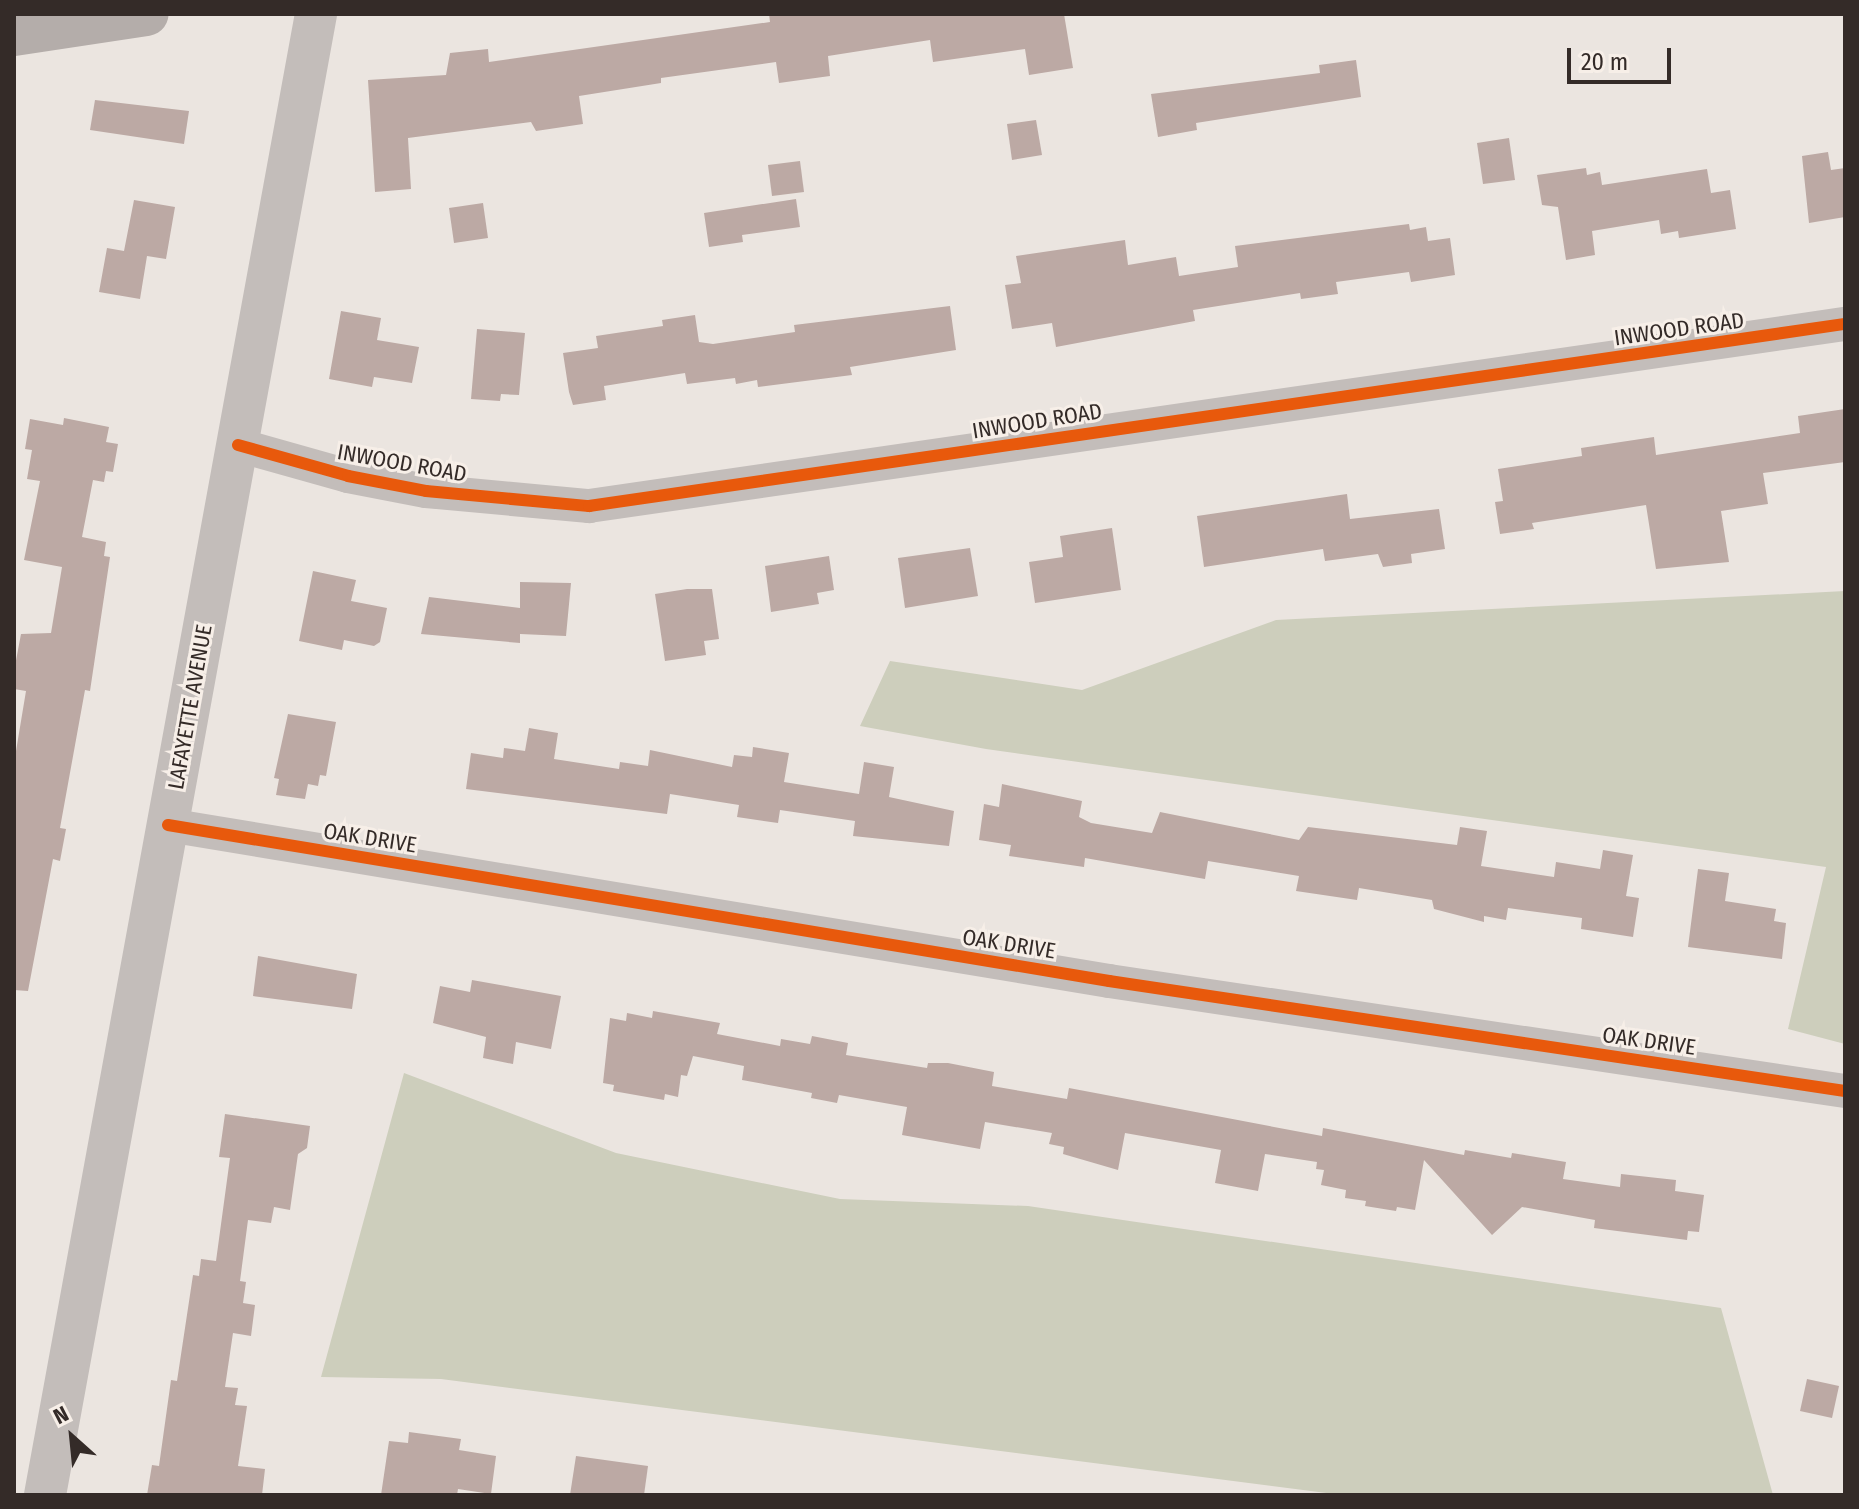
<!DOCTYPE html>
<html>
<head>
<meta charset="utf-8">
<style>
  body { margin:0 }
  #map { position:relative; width:1859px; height:1509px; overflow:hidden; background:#ebe5e0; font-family:"Fira Sans Condensed",sans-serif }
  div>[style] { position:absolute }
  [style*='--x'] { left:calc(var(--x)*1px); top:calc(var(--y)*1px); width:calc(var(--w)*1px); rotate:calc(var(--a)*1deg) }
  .green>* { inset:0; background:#cdcebc }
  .building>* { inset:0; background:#bca9a4 }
  .minor>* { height:34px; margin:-17px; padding:0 17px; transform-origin:17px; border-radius:17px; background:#c3bdba }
  .tertiary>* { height:42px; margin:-21px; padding:0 21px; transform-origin:21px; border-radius:21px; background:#c3bdba }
  .secondary>* { height:44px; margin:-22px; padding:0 22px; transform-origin:22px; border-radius:22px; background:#b4adaa }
  .cycleway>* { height:12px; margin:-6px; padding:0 6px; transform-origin:6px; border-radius:6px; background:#e8590c }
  span { translate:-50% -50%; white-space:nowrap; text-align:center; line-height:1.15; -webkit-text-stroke:6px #f7efe8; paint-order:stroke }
  .street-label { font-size:22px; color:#342b28 }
  .frame { position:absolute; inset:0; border:16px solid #342b28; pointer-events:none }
  .north { position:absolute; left:32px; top:1397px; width:80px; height:80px; -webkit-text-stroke:6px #f7efe8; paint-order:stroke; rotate:333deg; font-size:22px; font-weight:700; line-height:32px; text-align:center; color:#342b28 }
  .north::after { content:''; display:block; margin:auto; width:28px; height:36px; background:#342b28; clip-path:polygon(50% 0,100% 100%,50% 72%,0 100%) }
  .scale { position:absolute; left:1567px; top:48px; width:104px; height:36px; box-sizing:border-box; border:4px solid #342b28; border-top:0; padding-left:10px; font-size:24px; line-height:28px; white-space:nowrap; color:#342b28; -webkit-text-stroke:6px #f7efe8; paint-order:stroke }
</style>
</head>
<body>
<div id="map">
  <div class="green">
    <div style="clip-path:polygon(1845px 591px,1845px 1044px,1788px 1029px,1826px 867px,986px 749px,860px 726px,890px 661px,1082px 690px,1276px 620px)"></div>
    <div style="clip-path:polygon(404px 1073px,616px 1153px,840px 1199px,1028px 1206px,1721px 1308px,1773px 1495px,1342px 1495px,441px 1379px,321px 1377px)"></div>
  </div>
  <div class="building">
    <div style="clip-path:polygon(769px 14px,1064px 14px,1073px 68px,1029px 75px,1025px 49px,933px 62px,930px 40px,828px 56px,830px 76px,808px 79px,779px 83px,776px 62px,661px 78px,661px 83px,579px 96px,583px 124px,536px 131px,531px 122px,408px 138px,411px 189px,375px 192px,368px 80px,446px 75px,450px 53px,488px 49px,489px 62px,770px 22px)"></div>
    <div style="clip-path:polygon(1356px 60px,1361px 97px,1196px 123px,1197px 130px,1158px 137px,1151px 94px,1320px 73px,1319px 65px)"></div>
    <div style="clip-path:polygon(95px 100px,189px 111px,184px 144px,90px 130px)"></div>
    <div style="clip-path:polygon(1036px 120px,1042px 155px,1012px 160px,1007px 124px)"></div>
    <div style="clip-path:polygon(1509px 138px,1515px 180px,1483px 184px,1477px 143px)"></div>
    <div style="clip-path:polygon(1828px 152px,1831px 170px,1845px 168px,1845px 217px,1809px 223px,1802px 156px)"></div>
    <div style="clip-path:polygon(800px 161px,804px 192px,772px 196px,768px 165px)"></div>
    <div style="clip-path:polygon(1586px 168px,1587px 175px,1600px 172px,1602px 185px,1707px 169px,1711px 193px,1730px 190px,1736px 229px,1679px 238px,1678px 231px,1661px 234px,1659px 220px,1592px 231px,1595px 255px,1566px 260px,1558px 207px,1542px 205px,1537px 175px)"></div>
    <div style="clip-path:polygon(796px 199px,800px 227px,742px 235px,743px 242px,709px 247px,704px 213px)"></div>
    <div style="clip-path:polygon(134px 200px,175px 207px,166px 259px,147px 256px,140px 299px,99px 292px,107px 248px,124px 251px)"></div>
    <div style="clip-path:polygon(483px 203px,488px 238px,454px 243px,449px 208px)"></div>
    <div style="clip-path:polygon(1409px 224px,1410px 230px,1426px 227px,1428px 241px,1450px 238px,1455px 275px,1411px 282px,1409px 272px,1336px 282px,1338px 294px,1301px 299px,1300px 293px,1193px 310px,1195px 321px,1056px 347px,1052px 323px,1012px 329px,1005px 285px,1021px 283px,1016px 256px,1125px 240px,1128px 265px,1176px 257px,1179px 276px,1238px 267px,1235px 246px)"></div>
    <div style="clip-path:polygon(950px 306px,956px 350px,850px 367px,852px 375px,758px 387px,757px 380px,736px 384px,735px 378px,687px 384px,685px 373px,604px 386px,606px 400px,573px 405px,569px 392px,563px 353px,598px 348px,596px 336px,663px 326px,662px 320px,695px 315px,699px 342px,713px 344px,795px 332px,794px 325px)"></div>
    <div style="clip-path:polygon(341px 311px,381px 318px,377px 340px,419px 347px,412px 383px,374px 377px,372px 387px,329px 379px)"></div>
    <div style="clip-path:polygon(477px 329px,525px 333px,519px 395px,501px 394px,500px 401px,471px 399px)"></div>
    <div style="clip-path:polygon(1845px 409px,1845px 462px,1763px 473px,1768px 504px,1721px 511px,1729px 562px,1656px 569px,1646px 505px,1532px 523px,1534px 529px,1500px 534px,1495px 502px,1503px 501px,1498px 469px,1582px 456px,1581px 448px,1654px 437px,1656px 455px,1800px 433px,1798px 416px)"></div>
    <div style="clip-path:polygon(64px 418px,109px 427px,106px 442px,118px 444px,113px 472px,106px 471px,104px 482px,93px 480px,82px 537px,106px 542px,104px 556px,110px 557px,90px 691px,85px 690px,60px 828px,66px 829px,60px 861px,53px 859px,28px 991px,14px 990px,14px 763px,26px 691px,14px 689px,14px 671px,21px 634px,51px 633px,62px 567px,24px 560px,40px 481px,27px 479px,32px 450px,25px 449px,30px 419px,63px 425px)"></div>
    <div style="clip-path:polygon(1347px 494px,1350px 519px,1439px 509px,1445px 549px,1411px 554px,1412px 563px,1383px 567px,1378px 554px,1325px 561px,1323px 549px,1204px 567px,1197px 516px)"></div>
    <div style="clip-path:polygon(1112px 528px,1121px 590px,1035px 603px,1029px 562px,1063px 557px,1060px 536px)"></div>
    <div style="clip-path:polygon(970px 548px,978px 596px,905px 608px,898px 558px)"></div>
    <div style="clip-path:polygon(829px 556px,834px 590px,817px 593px,819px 604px,771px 612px,765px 566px)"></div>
    <div style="clip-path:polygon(313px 571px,356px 580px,351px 601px,387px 608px,380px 642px,374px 646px,344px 640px,342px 650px,299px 641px)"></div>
    <div style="clip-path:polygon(520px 582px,571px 583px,566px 636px,520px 634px,520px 643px,421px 634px,429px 597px,520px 608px)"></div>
    <div style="clip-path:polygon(687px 589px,712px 589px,719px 639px,704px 641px,706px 655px,665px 661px,655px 594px)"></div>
    <div style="clip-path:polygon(288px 714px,336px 722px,326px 776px,320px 775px,318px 786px,308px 784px,305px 799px,276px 795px,279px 779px,274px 778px)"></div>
    <div style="clip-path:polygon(529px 728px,558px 733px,554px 759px,619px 769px,620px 762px,648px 766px,650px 750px,732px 767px,734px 755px,752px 757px,753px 747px,789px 753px,784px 782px,859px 794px,864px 762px,894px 767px,889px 797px,954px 811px,949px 846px,853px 836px,855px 821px,780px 810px,778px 823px,737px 817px,739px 805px,670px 794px,667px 814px,466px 789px,471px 753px,503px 758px,504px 748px,525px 751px)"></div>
    <div style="clip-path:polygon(1002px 784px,1082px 801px,1079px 817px,1091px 823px,1152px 833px,1160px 812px,1299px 840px,1308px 827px,1457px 845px,1460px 827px,1487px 831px,1481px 866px,1554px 877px,1556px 862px,1600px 869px,1603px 850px,1633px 855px,1626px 896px,1639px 898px,1633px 937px,1581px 929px,1582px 918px,1508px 908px,1506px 920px,1484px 916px,1484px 922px,1434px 909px,1432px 900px,1359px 888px,1357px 900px,1296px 891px,1299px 876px,1208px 861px,1205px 879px,1085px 858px,1084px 867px,1009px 856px,1011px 845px,979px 840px,984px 804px,999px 807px)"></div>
    <div style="clip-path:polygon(1698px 869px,1729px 873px,1725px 901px,1776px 909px,1774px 921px,1786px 923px,1782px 959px,1688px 947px)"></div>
    <div style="clip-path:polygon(258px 956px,357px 974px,352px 1009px,253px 996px)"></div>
    <div style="clip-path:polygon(472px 980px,561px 996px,551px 1049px,516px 1042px,513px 1064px,483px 1058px,486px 1037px,433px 1023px,440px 986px,470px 992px)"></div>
    <div style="clip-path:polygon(653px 1011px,720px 1023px,717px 1034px,780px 1046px,781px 1039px,810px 1044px,812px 1036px,848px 1043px,846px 1055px,927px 1068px,928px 1063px,948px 1063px,994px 1072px,992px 1086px,1067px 1099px,1069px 1088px,1322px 1136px,1323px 1128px,1464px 1155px,1465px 1150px,1511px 1158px,1512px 1153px,1566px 1162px,1563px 1179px,1620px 1187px,1621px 1174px,1676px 1180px,1675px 1191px,1704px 1195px,1699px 1232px,1688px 1231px,1687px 1240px,1594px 1228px,1595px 1220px,1522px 1207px,1492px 1235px,1424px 1160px,1415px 1210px,1397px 1207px,1396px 1211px,1365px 1206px,1366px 1201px,1345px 1198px,1346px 1190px,1321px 1185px,1324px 1170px,1316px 1169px,1317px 1162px,1265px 1154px,1258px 1191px,1215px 1183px,1221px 1150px,1125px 1133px,1118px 1170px,1063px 1154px,1064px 1147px,1049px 1144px,1052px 1133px,985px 1122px,980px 1149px,902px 1135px,907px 1107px,839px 1095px,837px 1103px,811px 1098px,812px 1093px,742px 1080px,744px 1066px,693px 1056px,687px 1076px,681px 1075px,678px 1097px,665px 1094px,664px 1100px,613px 1091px,614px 1085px,603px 1083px,610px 1018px,626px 1021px,627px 1013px,652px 1018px)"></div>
    <div style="clip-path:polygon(225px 1114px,310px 1126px,307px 1148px,298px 1154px,290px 1210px,274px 1207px,271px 1223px,248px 1220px,240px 1281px,246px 1282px,243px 1303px,255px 1305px,251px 1336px,233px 1333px,225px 1387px,238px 1388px,235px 1405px,247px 1406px,238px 1466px,265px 1469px,262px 1495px,147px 1495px,152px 1465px,159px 1466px,171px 1380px,177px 1381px,193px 1275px,199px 1276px,201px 1259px,216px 1261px,230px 1158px,219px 1157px)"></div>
    <div style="clip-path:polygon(1807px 1379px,1839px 1386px,1832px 1418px,1800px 1411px)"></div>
    <div style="clip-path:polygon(409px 1432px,461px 1439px,459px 1450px,496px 1456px,491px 1494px,458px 1489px,457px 1495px,381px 1495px,389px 1441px,408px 1443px)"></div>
    <div style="clip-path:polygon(576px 1456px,648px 1466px,644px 1495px,570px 1495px)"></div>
  </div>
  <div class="minor">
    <div style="--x:238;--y:445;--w:114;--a:15.7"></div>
    <div style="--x:348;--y:476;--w:79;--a:10.9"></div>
    <div style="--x:426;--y:491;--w:164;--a:5.3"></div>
    <div style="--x:589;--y:506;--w:1269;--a:-8.25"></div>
    <div style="--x:168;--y:825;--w:954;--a:9.41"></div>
    <div style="--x:1109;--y:981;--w:744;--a:8.5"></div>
  </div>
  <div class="tertiary">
    <div style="--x:45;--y:1495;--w:1506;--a:-79.63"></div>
  </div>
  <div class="secondary">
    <div style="--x:14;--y:34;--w:134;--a:-8.6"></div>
  </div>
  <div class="cycleway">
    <div style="--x:238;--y:445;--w:114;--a:15.7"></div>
    <div style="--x:348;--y:476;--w:79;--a:10.9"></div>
    <div style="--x:426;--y:491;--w:164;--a:5.3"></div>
    <div style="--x:589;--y:506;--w:1269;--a:-8.25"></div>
    <div style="--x:168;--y:825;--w:954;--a:9.41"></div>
    <div style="--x:1109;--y:981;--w:744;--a:8.5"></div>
  </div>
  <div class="street-label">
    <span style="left:1679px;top:329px;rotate:-8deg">INWOOD ROAD</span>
    <span style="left:1037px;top:421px;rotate:-9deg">INWOOD ROAD</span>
    <span style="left:402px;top:463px;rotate:10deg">INWOOD ROAD</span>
    <span style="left:190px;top:707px;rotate:-80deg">LAFAYETTE AVENUE</span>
    <span style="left:370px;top:838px;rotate:9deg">OAK DRIVE</span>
    <span style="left:1009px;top:944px;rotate:9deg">OAK DRIVE</span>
    <span style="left:1649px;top:1041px;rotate:8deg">OAK DRIVE</span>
  </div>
  <div class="frame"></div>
  <div class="north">N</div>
  <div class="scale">20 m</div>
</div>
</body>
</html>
